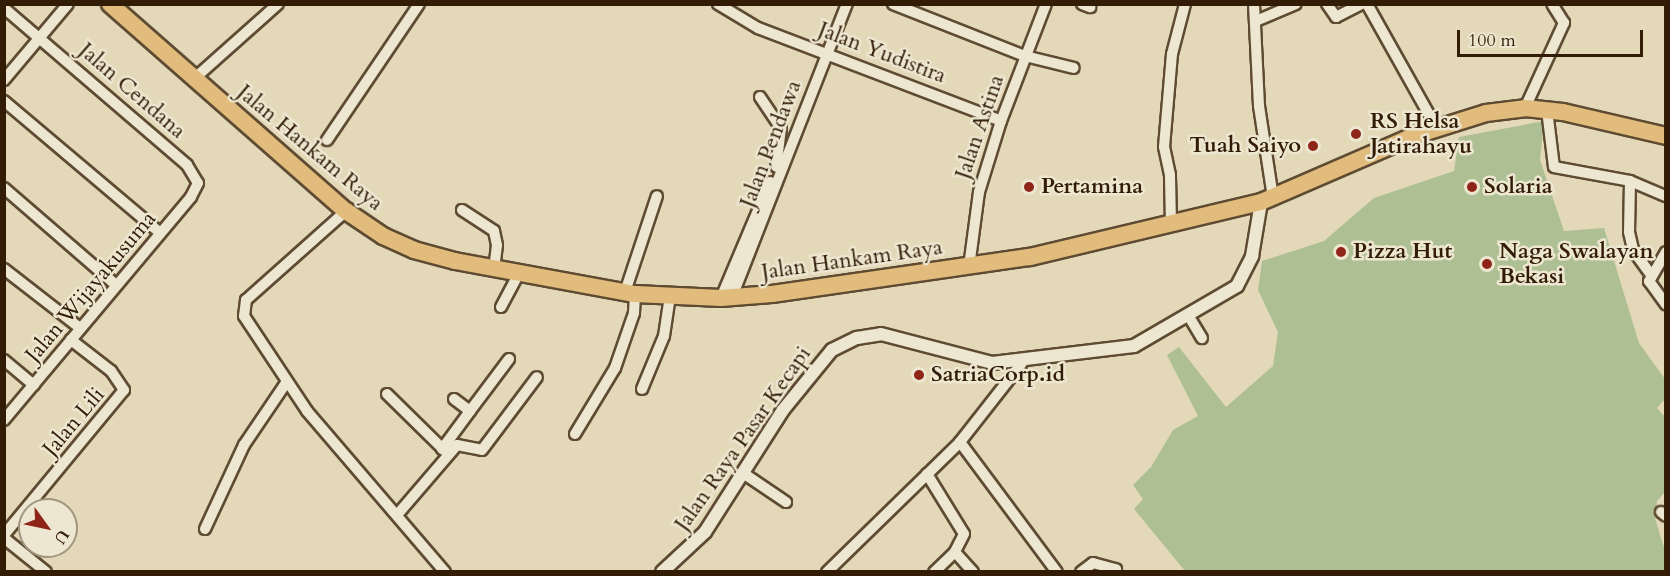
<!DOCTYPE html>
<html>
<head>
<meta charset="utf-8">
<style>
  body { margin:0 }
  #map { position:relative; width:1670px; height:576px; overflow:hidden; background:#e3d8b8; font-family:Cardo,serif }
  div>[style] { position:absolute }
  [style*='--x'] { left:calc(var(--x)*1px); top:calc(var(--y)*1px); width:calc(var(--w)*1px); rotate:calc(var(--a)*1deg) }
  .green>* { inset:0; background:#aec093 }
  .roads { filter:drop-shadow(2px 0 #5e4b32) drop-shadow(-2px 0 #5e4b32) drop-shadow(0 2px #5e4b32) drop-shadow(0 -2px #5e4b32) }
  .minor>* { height:10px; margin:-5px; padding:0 5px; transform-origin:5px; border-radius:5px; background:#ede6d1 }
  .tertiary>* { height:12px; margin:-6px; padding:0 6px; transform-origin:6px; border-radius:6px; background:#ede6d1 }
  .primary>* { height:16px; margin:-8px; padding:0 8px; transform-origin:8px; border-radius:8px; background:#e2bc7c }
  .dots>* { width:16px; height:16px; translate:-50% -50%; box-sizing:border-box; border:3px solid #ede6d1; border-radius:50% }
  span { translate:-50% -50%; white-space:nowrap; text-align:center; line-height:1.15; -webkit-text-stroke:5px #ede6d1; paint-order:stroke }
  .street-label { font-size:22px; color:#321c05 }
  .poi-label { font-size:22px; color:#321c05; font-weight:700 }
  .left { translate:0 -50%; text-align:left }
  .right { translate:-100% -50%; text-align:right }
  .frame { position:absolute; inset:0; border:6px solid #321c05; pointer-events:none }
  .north { position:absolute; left:18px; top:498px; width:60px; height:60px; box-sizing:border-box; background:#ede6d1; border:2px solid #a2957f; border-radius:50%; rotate:123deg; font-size:16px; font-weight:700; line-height:24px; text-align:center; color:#321c05 }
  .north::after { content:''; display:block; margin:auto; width:21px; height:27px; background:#8f2418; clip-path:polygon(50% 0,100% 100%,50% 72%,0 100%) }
  .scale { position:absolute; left:1457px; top:30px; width:186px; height:27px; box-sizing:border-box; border:3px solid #321c05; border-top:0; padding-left:8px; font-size:18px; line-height:21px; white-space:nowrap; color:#321c05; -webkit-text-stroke:4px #ede6d1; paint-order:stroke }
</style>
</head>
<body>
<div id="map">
  <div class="green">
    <div style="clip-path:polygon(1544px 121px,1540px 160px,1564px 231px,1604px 228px,1639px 343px,1665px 379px,1665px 399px,1657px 408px,1665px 417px,1665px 492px,1657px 501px,1655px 518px,1665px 551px,1665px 571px,1185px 571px,1134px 509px,1143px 499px,1133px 485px,1151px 467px,1173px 430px,1198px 416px,1167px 355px,1179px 347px,1226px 407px,1273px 366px,1278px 332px,1258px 290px,1262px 261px,1324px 241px,1374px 198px,1454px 171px,1459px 137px)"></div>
  </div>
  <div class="roads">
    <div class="minor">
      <div style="--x:718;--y:4;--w:47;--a:31"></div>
      <div style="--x:758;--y:28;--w:260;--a:20.9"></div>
      <div style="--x:893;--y:4;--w:142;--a:21.5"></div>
      <div style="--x:1025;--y:56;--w:50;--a:13.8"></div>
      <div style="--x:1082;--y:4;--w:9;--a:21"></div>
      <div style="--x:1254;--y:4;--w:102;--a:87.2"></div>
      <div style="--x:1259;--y:106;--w:93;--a:81.3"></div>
      <div style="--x:1327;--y:4;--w:16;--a:55"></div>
      <div style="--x:1336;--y:17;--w:28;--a:-27"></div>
      <div style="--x:1367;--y:4;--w:141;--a:60.7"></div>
      <div style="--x:4;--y:8;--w:241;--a:40.6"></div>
      <div style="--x:187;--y:165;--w:21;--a:59"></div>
      <div style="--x:198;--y:183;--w:16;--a:117"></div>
      <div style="--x:191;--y:197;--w:291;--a:130"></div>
      <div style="--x:1256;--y:21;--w:43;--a:-23"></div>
      <div style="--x:195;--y:78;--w:111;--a:-41.7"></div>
      <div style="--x:4;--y:80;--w:99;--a:-49.9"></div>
      <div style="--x:760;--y:97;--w:37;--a:56"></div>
      <div style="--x:781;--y:128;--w:39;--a:97"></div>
      <div style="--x:4;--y:101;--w:204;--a:40.2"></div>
      <div style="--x:1525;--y:108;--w:94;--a:-65.4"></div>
      <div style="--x:1564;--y:23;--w:22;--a:-122"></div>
      <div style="--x:1547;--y:110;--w:57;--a:83"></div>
      <div style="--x:1554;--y:167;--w:77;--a:10.4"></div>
      <div style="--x:1630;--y:181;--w:39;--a:23"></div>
      <div style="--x:327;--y:140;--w:164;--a:-55.9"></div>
      <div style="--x:1630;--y:181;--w:51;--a:91.1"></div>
      <div style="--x:1629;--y:232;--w:18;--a:77"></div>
      <div style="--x:1633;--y:250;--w:29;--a:54"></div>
      <div style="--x:4;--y:188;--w:148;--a:40.9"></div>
      <div style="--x:462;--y:210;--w:38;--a:33"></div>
      <div style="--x:494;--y:231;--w:14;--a:78"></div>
      <div style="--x:497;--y:245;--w:24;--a:97"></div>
      <div style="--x:346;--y:211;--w:134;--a:138.3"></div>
      <div style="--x:246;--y:300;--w:16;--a:97"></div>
      <div style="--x:244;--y:316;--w:114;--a:56.4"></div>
      <div style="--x:307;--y:411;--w:212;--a:49.4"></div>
      <div style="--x:1171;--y:224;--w:49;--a:-91.2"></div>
      <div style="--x:1170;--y:175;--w:29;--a:-102"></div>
      <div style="--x:1164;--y:147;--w:93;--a:-85.1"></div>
      <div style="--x:1172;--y:54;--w:52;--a:-75.4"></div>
      <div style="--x:1666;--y:252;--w:34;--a:120"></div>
      <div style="--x:1649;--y:281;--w:29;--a:54"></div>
      <div style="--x:969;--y:267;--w:76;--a:-82.4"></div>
      <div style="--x:979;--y:192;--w:74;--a:-72.8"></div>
      <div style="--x:1001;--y:121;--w:125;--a:-69"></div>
      <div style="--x:4;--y:269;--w:96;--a:37.8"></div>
      <div style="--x:625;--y:292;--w:101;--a:-71.6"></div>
      <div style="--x:732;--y:297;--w:315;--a:-68.6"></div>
      <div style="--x:721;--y:298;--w:126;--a:-67.1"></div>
      <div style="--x:501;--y:307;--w:38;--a:-62"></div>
      <div style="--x:1188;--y:315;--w:27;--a:59"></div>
      <div style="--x:4;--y:360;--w:39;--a:40"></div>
      <div style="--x:642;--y:389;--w:57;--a:-67.5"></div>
      <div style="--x:664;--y:336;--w:40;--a:-81.5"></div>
      <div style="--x:387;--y:394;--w:86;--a:44.5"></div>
      <div style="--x:470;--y:411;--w:65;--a:-53.1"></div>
      <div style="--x:575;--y:434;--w:77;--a:-58.8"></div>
      <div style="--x:615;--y:368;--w:58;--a:-70.9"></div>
      <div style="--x:634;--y:313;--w:19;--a:-87"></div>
      <div style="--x:960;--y:442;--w:162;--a:53.3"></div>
      <div style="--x:442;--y:449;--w:47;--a:-53.6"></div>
      <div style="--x:470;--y:411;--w:20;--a:-143"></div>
      <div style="--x:743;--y:473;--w:52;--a:34"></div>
      <div style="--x:927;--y:474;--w:70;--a:58.3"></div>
      <div style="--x:964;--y:534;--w:20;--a:117"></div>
      <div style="--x:955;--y:552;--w:29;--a:136"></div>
      <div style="--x:1661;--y:512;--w:6;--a:39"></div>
      <div style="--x:397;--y:515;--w:92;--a:-49.4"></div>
      <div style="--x:457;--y:445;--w:25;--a:11"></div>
      <div style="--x:482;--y:450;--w:91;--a:-53"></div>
      <div style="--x:205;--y:529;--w:93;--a:-65.1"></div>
      <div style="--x:244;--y:445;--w:75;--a:-55.9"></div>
      <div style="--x:4;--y:535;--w:188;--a:-50.4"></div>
      <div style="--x:124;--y:390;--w:23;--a:-124"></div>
      <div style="--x:111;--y:371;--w:51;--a:-142.2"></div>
      <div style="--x:4;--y:538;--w:54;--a:39"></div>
      <div style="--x:955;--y:552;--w:27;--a:48"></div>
      <div style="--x:827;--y:572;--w:186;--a:-44.3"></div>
      <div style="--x:960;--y:442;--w:100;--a:-51.9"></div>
      <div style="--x:1081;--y:572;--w:15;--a:-37"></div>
      <div style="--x:1093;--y:563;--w:24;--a:15"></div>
    </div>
    <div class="tertiary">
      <div style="--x:662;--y:572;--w:59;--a:-42.9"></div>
      <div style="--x:705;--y:532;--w:145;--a:-57.4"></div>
      <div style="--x:783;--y:410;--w:77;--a:-50.8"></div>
      <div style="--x:832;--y:350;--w:28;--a:-26"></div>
      <div style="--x:857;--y:338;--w:24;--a:-9"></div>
      <div style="--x:881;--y:334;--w:115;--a:14.6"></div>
      <div style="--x:992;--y:363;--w:143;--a:-6.8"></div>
      <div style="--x:1134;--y:346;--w:119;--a:-30.2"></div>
      <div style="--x:1237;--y:286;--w:34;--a:-63"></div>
      <div style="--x:1252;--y:256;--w:55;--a:-80.5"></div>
    </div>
    <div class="primary">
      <div style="--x:110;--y:4;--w:314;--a:41.3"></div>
      <div style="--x:346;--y:211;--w:45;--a:34"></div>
      <div style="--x:383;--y:236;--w:34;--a:24"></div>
      <div style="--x:414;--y:250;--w:42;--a:15"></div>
      <div style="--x:455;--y:261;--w:183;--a:10.4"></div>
      <div style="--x:635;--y:294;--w:86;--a:2.7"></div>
      <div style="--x:721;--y:298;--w:51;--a:-4.5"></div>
      <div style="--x:772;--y:294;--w:261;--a:-8.2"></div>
      <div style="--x:1030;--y:257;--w:237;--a:-13.4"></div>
      <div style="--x:1261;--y:202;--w:169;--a:-23.4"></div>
      <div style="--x:1416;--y:135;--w:73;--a:-17.4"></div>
      <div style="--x:1486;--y:113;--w:39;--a:-7"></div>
      <div style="--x:1525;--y:108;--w:38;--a:6"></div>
      <div style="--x:1563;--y:112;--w:106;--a:13.1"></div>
    </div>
  </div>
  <div class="dots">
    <div style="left:1356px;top:134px;background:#8f2418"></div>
    <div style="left:1313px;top:146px;background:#8f2418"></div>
    <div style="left:1029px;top:187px;background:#8f2418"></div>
    <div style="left:1472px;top:187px;background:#8f2418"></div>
    <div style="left:1341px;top:252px;background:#8f2418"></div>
    <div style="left:1487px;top:264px;background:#8f2418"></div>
    <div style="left:919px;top:375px;background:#8f2418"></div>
  </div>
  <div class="street-label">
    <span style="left:882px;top:53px;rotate:21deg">Jalan Yudistira</span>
    <span style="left:132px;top:91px;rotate:41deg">Jalan Cendana</span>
    <span style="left:980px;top:127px;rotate:-71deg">Jalan Astina</span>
    <span style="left:771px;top:144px;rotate:-69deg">Jalan Pendawa</span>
    <span style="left:310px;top:148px;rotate:40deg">Jalan Hankam Raya</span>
    <span style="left:852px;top:260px;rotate:-8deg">Jalan Hankam Raya</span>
    <span style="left:91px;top:287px;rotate:-50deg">Jalan Wijayakusuma</span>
    <span style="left:74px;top:422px;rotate:-50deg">Jalan Lili</span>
    <span style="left:743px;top:439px;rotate:-55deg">Jalan Raya Pasar Kecapi</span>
  </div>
  <div class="poi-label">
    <span class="left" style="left:1370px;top:134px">RS Helsa<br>Jatirahayu</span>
    <span class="right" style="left:1301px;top:146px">Tuah Saiyo</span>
    <span class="left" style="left:1041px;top:187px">Pertamina</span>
    <span class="left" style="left:1484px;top:187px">Solaria</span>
    <span class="left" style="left:1499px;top:264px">Naga Swalayan<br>Bekasi</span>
    <span class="left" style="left:1353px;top:252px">Pizza Hut</span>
    <span class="left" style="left:931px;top:375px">SatriaCorp.id</span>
  </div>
  <div class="frame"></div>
  <div class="north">U</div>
  <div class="scale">100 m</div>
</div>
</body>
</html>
